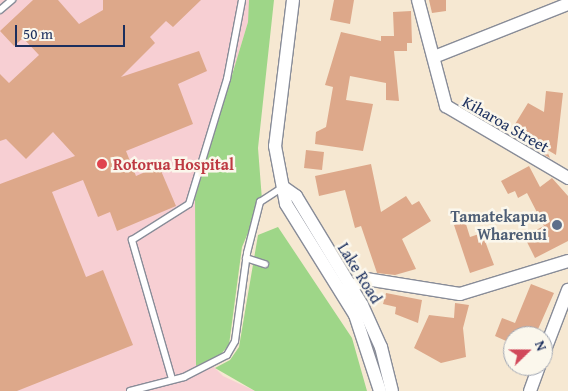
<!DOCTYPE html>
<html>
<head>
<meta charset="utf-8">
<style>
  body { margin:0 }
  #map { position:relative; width:568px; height:391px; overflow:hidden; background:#f6e8d2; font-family:"Gentium Book Plus",serif }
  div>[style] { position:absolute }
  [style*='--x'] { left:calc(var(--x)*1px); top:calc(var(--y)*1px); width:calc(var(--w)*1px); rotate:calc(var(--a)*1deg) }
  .built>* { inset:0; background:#f7cfd3 }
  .green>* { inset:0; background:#9ed688 }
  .building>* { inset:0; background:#dda88a }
  .roads { filter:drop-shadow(1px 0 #888c98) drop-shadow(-1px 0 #888c98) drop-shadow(0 1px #888c98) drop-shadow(0 -1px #888c98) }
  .service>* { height:6px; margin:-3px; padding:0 3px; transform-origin:3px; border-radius:3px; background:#fff }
  .minor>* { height:12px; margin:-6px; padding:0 6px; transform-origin:6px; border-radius:6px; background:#fff }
  .dots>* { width:14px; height:14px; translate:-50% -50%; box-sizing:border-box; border:2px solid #fbf7ec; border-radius:50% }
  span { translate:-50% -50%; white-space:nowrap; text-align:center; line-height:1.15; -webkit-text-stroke:5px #fbf7ec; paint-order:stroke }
  .street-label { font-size:16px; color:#1b2f5e }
  .health-label { font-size:16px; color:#be3a42; font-weight:700 }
  .left { translate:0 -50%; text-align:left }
  .service-label { font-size:16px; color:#4e5e75; font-weight:700 }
  .right { translate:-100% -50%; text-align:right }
  .north { position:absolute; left:503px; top:326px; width:50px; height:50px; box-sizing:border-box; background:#fbf7ec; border:1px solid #a1a7b3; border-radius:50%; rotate:68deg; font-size:14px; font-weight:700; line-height:20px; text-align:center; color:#1b2f5e }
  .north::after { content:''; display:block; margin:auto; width:18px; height:22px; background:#d1495b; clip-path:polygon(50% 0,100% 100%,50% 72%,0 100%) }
  .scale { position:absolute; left:15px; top:25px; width:110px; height:22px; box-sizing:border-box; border:2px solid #1b2f5e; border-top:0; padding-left:6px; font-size:15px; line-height:18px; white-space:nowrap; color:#1b2f5e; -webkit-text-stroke:4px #fbf7ec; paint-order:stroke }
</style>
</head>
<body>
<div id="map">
  <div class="built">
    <div style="clip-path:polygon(0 0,250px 0,248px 22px,195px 198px,196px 365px,209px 362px,223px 376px,255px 391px,0 391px)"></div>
  </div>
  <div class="green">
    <div style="clip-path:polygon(249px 0,274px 0,258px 148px,262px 200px,242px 247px,229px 345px,220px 355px,196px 366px,195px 198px,248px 22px)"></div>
    <div style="clip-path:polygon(278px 227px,352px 338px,367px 391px,255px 391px,215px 368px,230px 360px,239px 347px,258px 235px)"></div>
  </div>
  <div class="building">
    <div style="clip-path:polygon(33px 0,58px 0,79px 24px,103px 10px,103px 0,201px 0,173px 27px,166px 21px,150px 37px,155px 43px,121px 77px,199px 51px,207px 71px,178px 84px,193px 124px,126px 151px,136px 176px,159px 166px,176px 206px,117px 231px,110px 212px,98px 217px,83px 180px,52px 192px,86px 277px,103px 270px,133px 345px,17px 391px,0 391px,0 184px,75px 156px,53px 132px,26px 159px,6px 139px,0 141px,0 74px,9px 83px,39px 55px,23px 38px,14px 46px,0 31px)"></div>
    <div style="clip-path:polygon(334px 0,354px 0,350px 24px,330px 20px)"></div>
    <div style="clip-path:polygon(429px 0,446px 0,446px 11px,432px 13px)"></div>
    <div style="clip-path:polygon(411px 11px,412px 43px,407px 43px,407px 51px,394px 51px,399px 101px,386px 100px,386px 83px,350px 76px,346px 100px,373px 104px,363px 151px,315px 144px,316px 132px,326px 127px,333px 87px,325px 85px,341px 32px,381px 41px,381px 36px,394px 36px,393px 12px)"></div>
    <div style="clip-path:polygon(546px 91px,563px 93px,556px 155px,546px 149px,550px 158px,509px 134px,528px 103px,544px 112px)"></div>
    <div style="clip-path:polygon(306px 150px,324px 152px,322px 170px,304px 168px)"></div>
    <div style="clip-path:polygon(371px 164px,381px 212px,406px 196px,412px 205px,419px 201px,431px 221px,402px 239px,416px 269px,395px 275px,377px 273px,361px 226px,355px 228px,345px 190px,319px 196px,315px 176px)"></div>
    <div style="clip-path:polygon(529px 166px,540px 187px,552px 178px,568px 196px,568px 241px,535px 258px,524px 236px,544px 226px,527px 193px,518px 198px,515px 191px,508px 194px,501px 181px)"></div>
    <div style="clip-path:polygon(465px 221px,470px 237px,482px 233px,494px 265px,470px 273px,454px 225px)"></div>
    <div style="clip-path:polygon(531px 284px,554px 293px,535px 336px,513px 336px,513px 344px,495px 336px,502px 318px,515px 323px)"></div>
    <div style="clip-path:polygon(386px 293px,422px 300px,418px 323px,395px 314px,396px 307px,383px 304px)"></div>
    <div style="clip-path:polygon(455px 303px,469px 305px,463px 328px,466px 357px,441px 363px,414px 348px,429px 315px,454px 318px)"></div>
  </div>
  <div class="roads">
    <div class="service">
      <div style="--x:0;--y:10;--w:16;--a:-40"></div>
      <div style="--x:246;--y:258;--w:20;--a:18"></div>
      <div style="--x:172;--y:379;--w:145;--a:-106.1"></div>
      <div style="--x:132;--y:240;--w:67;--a:-32.3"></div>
      <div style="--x:189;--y:204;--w:131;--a:-73.1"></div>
      <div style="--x:227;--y:79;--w:80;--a:-79.2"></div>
      <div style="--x:130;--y:391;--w:56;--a:-14.5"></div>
      <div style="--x:184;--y:377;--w:48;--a:-27.1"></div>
      <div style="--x:227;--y:355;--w:16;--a:-60"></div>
      <div style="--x:235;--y:341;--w:89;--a:-82.2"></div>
      <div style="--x:247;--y:253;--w:53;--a:-75.7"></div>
      <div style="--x:260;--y:202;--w:27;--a:-33"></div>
    </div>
    <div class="minor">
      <div style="--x:293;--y:0;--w:147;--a:97"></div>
      <div style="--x:275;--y:146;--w:59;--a:79.3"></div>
      <div style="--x:286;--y:204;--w:131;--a:58.1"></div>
      <div style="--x:355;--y:315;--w:80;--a:71.8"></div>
      <div style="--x:418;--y:0;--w:110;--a:75.2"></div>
      <div style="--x:446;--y:106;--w:142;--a:30.5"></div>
      <div style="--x:434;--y:57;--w:144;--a:-21.6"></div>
      <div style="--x:283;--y:187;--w:16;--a:35"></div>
      <div style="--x:296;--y:196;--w:127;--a:58.8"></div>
      <div style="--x:362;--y:305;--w:46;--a:65.7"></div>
      <div style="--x:381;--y:347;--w:45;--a:76"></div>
      <div style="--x:342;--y:292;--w:27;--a:-28"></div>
      <div style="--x:366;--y:279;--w:95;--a:9.1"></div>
      <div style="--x:460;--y:294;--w:113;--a:-17"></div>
      <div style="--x:543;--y:355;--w:70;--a:-69"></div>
      <div style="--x:530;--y:391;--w:27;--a:-70"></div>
    </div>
  </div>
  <div class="dots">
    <div style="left:102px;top:164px;background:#e0444e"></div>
    <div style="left:557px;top:225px;background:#5c6f8a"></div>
  </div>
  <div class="street-label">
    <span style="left:506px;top:124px;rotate:30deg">Kiharoa Street</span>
    <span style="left:360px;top:273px;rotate:58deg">Lake Road</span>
  </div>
  <div class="health-label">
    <span class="left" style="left:113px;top:164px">Rotorua Hospital</span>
  </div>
  <div class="service-label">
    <span class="right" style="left:547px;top:225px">Tamatekapua<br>Wharenui</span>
  </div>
  <div class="north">N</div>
  <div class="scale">50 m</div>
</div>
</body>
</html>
